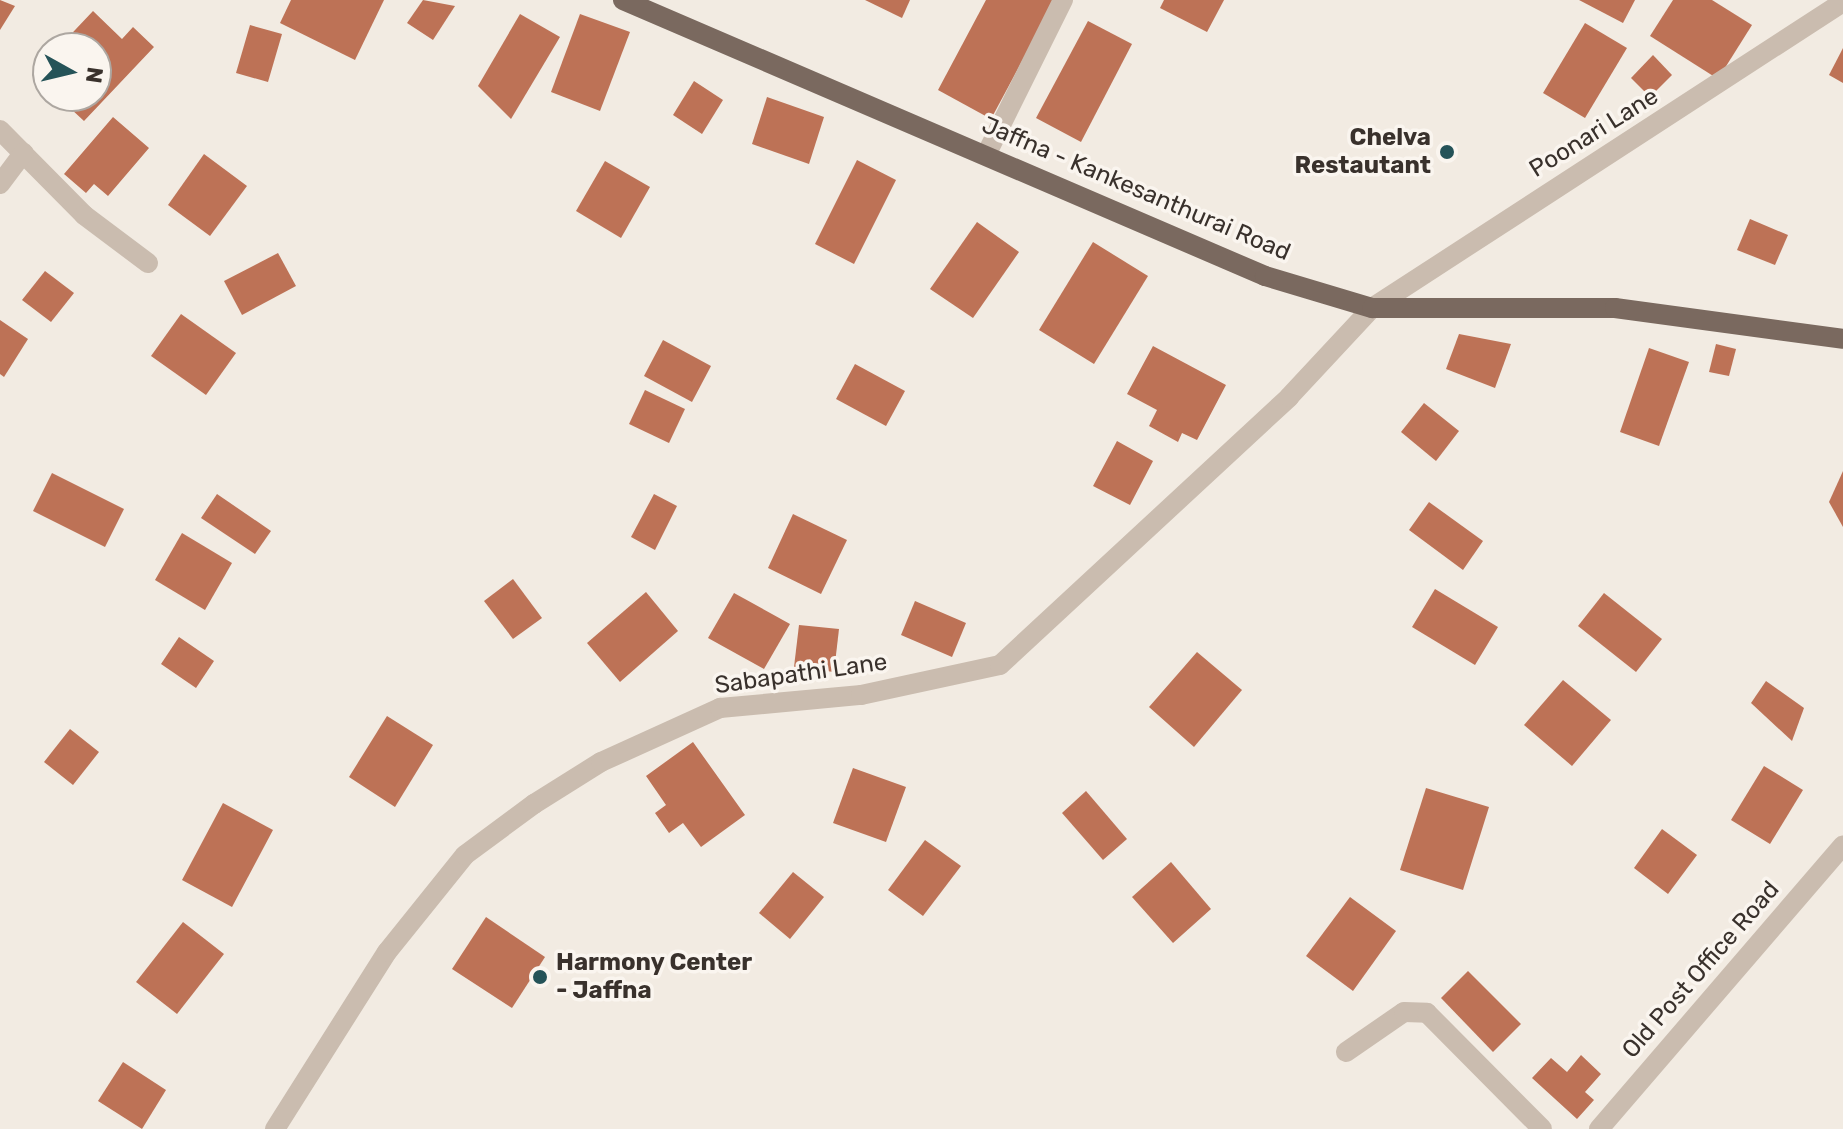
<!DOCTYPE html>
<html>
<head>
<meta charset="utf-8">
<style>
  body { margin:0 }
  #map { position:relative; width:1843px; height:1129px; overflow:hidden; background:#f2ebe2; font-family:Rubik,sans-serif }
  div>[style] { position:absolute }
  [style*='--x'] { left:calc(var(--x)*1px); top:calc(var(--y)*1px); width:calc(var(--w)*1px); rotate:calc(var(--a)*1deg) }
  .building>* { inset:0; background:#bd7256 }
  .minor>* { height:20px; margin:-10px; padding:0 10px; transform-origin:10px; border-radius:10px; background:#cabcaf }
  .major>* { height:20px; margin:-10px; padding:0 10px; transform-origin:10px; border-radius:10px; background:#7a695f }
  .dots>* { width:22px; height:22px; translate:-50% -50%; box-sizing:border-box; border:4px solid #faf5ef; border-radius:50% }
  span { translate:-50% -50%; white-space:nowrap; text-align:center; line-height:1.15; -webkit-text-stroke:7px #faf5ef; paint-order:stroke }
  .street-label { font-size:24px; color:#39312c }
  .poi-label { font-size:24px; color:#39312c; font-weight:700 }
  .right { translate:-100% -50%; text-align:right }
  .left { translate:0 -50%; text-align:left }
  .north { position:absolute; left:32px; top:32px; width:80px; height:80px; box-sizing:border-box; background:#faf5ef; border:2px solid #ada7a1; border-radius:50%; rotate:98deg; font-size:22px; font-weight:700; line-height:32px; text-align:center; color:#39312c }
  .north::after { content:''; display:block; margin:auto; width:28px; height:36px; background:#255358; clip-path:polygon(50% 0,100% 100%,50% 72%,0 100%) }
</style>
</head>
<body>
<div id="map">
  <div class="building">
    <div style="clip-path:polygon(0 0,15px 6px,0 30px)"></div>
    <div style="clip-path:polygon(291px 0,384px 0,355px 60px,280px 23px)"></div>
    <div style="clip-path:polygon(423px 0,455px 6px,433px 40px,407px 23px)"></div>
    <div style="clip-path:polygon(865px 0,910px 0,902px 18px)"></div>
    <div style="clip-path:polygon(986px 0,1055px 0,991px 119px,938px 90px)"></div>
    <div style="clip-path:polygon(1164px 0,1224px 0,1207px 32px,1160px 8px)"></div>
    <div style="clip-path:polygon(1579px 0,1635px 0,1623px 23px)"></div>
    <div style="clip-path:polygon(1673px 0,1712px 0,1752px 25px,1718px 79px,1650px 36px)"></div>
    <div style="clip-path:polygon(93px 11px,122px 39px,133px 27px,154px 47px,84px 121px,57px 96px,96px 96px,96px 48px,58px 48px)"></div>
    <div style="clip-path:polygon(520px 14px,560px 37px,511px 119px,478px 86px)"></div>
    <div style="clip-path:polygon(580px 14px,630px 32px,600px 111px,551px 92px)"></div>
    <div style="clip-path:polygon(1088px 21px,1132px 44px,1081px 142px,1036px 118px)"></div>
    <div style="clip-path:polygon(1585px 23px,1627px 48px,1585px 118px,1543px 93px)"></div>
    <div style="clip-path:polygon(250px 25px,282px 34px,268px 82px,236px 73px)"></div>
    <div style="clip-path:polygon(1843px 48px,1843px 83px,1829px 75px)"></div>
    <div style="clip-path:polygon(1653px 55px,1672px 75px,1650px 97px,1631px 78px)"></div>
    <div style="clip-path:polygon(48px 59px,48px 87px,34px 74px)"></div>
    <div style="clip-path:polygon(694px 81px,723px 100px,702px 134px,673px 115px)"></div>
    <div style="clip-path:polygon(767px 97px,824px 117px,809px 164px,752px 144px)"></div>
    <div style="clip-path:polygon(113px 117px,149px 148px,108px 196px,94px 184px,86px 193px,64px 174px)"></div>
    <div style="clip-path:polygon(204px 154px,247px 186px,210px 236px,168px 205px)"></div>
    <div style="clip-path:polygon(857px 160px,896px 180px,854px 264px,815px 244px)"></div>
    <div style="clip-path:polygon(605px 161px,650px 187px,621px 238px,576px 211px)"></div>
    <div style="clip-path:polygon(1750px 219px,1788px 235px,1775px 265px,1737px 250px)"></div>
    <div style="clip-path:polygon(977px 222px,1019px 252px,973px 318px,930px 289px)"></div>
    <div style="clip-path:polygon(1093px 242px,1148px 276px,1094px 364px,1039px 330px)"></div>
    <div style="clip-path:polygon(278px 253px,296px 286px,242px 315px,224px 281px)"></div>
    <div style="clip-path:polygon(45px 271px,74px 293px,51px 322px,22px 300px)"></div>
    <div style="clip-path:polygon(181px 314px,236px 353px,206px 395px,151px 356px)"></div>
    <div style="clip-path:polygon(0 320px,28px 339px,4px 377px,0 374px)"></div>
    <div style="clip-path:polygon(1459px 334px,1511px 344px,1495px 388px,1446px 369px)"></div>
    <div style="clip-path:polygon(663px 340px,711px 366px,692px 402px,644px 376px)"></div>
    <div style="clip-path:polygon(1716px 344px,1736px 349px,1729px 376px,1709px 372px)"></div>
    <div style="clip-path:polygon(1153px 346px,1226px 385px,1197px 440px,1182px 433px,1178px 442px,1149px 426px,1157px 410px,1127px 394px)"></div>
    <div style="clip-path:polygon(1649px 348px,1689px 362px,1659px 446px,1620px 432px)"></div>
    <div style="clip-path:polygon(855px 364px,905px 391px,886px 426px,836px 399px)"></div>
    <div style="clip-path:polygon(645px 390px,685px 409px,669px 443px,629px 424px)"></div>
    <div style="clip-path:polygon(1424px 403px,1459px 431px,1436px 461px,1401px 432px)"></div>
    <div style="clip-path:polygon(1117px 441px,1153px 461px,1130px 505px,1093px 486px)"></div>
    <div style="clip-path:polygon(1843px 471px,1843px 527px,1829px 502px)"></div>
    <div style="clip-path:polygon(52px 473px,124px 509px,105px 547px,33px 511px)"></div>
    <div style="clip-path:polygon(217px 494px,271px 531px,255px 554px,201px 518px)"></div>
    <div style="clip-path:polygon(654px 494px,677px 506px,655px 550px,631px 537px)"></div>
    <div style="clip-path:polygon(1429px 502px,1483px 541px,1463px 570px,1409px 530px)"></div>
    <div style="clip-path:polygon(793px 514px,847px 540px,821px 594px,768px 568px)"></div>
    <div style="clip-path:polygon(182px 533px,232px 563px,205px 610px,155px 580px)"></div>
    <div style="clip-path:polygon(513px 579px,542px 618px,513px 639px,484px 601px)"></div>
    <div style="clip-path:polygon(1435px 589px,1498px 627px,1475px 665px,1412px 627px)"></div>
    <div style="clip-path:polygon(646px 592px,678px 631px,620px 682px,587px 643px)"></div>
    <div style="clip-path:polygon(734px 593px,790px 624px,764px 669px,708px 638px)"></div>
    <div style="clip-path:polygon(1604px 593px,1662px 639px,1636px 672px,1578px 626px)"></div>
    <div style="clip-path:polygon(915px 601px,966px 623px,952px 657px,901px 635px)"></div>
    <div style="clip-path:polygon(799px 625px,839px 629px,834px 672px,794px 667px)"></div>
    <div style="clip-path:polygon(179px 637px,214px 661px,196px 688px,161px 664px)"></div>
    <div style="clip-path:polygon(1197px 652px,1242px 690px,1194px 747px,1149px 707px)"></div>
    <div style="clip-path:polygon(1563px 680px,1611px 720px,1572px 766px,1524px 725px)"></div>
    <div style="clip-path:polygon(1766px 681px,1804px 708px,1792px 741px,1751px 703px)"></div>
    <div style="clip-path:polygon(387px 716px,433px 745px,395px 807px,349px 777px)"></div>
    <div style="clip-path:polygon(70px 729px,99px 752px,73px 785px,44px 762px)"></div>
    <div style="clip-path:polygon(693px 742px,745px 815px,701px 847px,683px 823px,669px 833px,655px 813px,666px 805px,646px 776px)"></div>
    <div style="clip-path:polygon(1764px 766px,1803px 790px,1770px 844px,1731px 820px)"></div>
    <div style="clip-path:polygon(853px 768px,906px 787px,886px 842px,833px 823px)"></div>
    <div style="clip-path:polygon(1426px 788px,1489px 807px,1463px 890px,1400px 870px)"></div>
    <div style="clip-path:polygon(1086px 791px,1127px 839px,1103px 860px,1062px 813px)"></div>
    <div style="clip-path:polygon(223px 803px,273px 830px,232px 907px,182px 880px)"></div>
    <div style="clip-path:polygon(1662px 829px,1697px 855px,1668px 894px,1634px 868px)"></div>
    <div style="clip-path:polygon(925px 840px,961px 866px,923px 916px,888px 890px)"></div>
    <div style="clip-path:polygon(1171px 862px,1211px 909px,1173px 943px,1132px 897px)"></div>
    <div style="clip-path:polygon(793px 872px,824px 897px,790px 939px,759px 913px)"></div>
    <div style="clip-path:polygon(1350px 897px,1396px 931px,1353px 991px,1306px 956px)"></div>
    <div style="clip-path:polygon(486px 917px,545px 957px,512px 1008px,452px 969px)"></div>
    <div style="clip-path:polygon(183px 922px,224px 954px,177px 1014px,136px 982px)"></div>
    <div style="clip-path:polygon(1468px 971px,1521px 1024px,1493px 1052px,1441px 998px)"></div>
    <div style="clip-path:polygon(1581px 1055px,1601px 1074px,1585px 1092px,1594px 1100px,1577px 1119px,1532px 1078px,1551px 1058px,1567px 1072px)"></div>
    <div style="clip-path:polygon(123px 1062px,166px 1090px,142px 1129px,98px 1101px)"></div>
  </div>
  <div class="minor">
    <div style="--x:0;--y:130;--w:120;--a:45.3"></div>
    <div style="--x:84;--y:215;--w:80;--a:36.9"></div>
    <div style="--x:987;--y:153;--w:171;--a:-63.6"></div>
    <div style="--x:0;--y:184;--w:39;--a:-53"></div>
    <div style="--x:1346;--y:1052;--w:70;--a:-34.6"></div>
    <div style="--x:1404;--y:1012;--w:23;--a:2"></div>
    <div style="--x:1427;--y:1013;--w:163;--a:45.2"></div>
    <div style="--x:275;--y:1129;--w:209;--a:-57.7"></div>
    <div style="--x:387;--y:952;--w:124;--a:-51.2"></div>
    <div style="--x:465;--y:855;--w:86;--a:-36.5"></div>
    <div style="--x:534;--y:804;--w:79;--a:-32.1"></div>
    <div style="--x:601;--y:762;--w:131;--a:-24.4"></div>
    <div style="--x:720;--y:708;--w:142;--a:-5.3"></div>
    <div style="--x:861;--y:695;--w:142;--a:-12.2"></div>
    <div style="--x:1000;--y:665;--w:394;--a:-42.8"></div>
    <div style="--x:1289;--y:397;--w:122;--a:-47"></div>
    <div style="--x:1372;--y:308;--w:562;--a:-33.01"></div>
    <div style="--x:1599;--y:1129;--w:374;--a:-49.3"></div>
  </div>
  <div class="major">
    <div style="--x:623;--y:0;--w:699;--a:23.26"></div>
    <div style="--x:1265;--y:276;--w:112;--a:16.7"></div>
    <div style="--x:1372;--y:308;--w:243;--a:0"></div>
    <div style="--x:1615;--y:308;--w:230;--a:7.7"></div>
  </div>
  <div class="dots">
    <div style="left:1447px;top:152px;background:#255358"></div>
    <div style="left:540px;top:977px;background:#255358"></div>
  </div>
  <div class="street-label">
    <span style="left:1594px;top:133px;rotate:-32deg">Poonari Lane</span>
    <span style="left:1136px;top:189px;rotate:23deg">Jaffna - Kankesanthurai Road</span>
    <span style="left:801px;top:674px;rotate:-8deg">Sabapathi Lane</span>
    <span style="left:1701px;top:970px;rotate:-49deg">Old Post Office Road</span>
  </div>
  <div class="poi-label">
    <span class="right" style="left:1431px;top:152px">Chelva<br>Restautant</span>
    <span class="left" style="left:556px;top:977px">Harmony Center<br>- Jaffna</span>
  </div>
  <div class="north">N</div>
</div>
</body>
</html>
